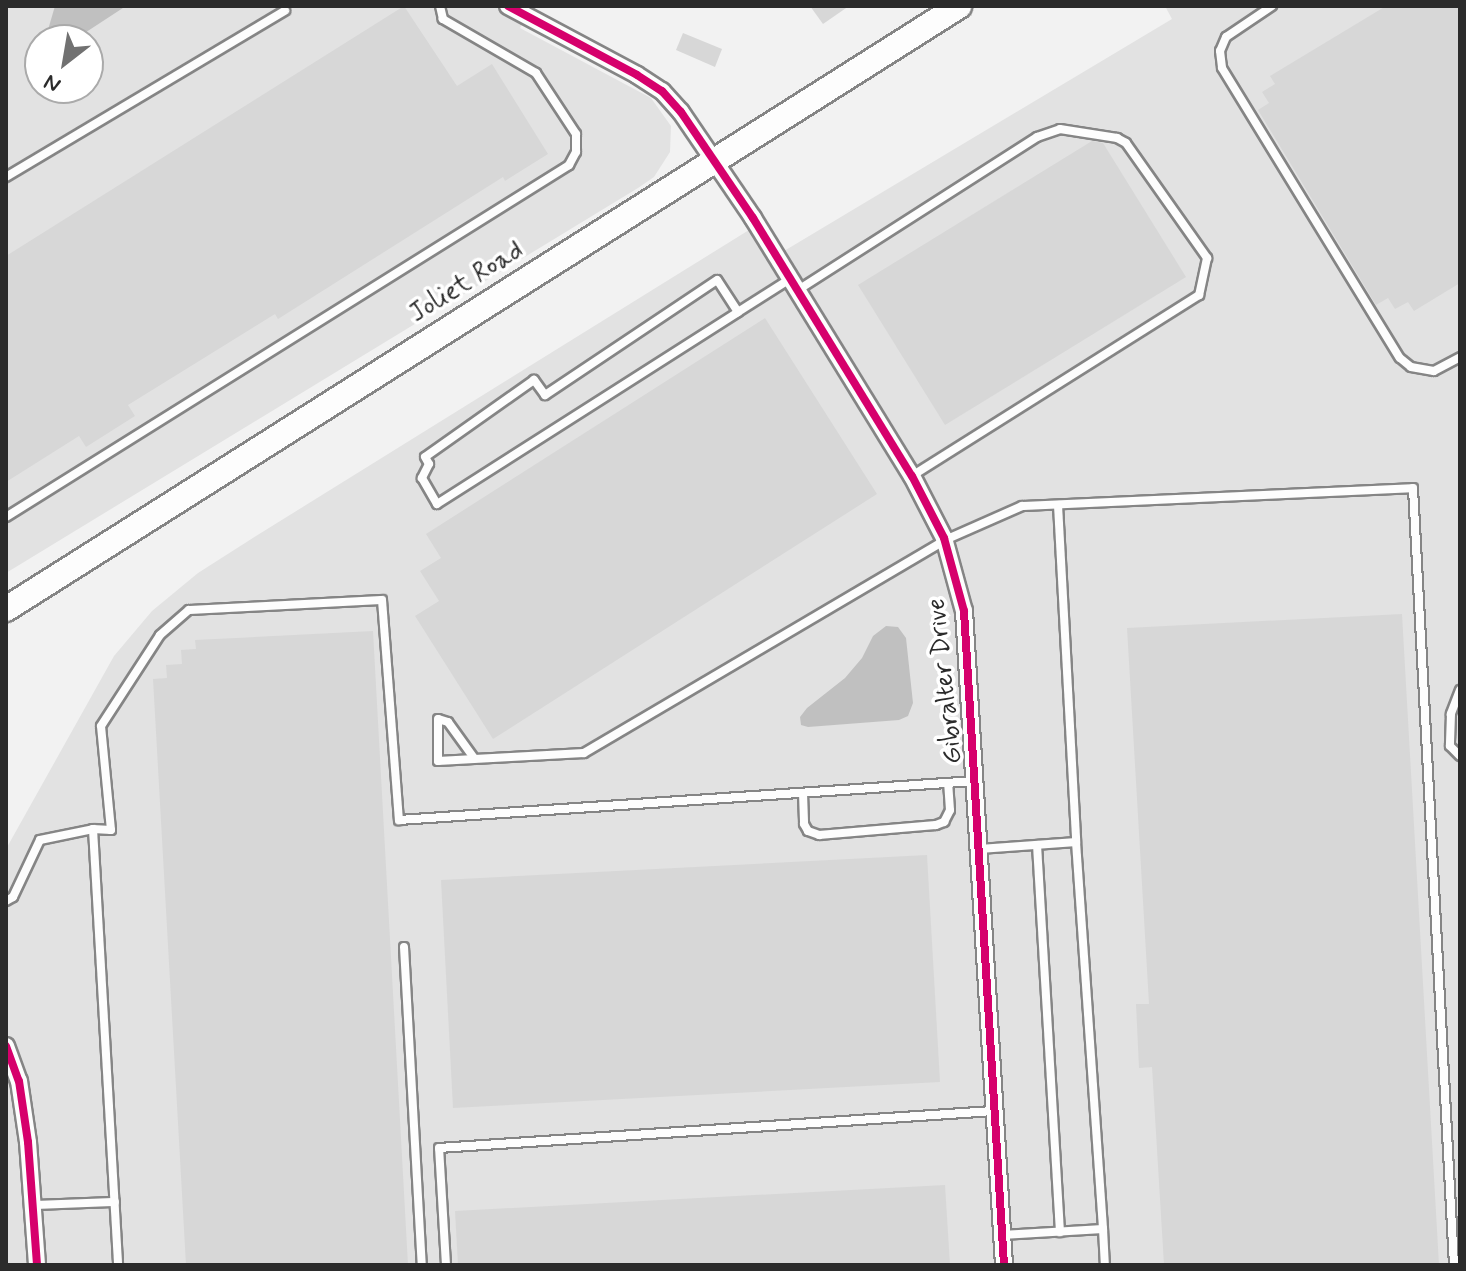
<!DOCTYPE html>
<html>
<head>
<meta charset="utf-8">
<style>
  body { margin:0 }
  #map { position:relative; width:1466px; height:1271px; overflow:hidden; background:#f2f2f2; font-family:Mynerve,sans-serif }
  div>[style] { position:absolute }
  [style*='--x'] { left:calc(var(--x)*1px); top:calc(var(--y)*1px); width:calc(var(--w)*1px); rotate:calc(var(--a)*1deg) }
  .built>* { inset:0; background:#e2e2e2 }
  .water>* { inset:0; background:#c0c0c0 }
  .building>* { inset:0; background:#d7d7d7 }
  .roads { filter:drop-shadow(2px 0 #858585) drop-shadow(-2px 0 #858585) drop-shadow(0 2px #858585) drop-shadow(0 -2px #858585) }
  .service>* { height:8px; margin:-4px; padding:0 4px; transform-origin:4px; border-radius:4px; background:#fdfdfd }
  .minor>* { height:16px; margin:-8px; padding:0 8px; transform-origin:8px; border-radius:8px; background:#fdfdfd }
  .primary>* { height:24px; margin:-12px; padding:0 12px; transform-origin:12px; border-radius:12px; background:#fdfdfd }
  .cycleway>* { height:8px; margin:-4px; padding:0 4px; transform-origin:4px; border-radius:4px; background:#d6006c }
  span { translate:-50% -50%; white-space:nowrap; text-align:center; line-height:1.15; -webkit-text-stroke:7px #fff; paint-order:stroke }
  .street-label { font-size:26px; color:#2b2b2b }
  .frame { position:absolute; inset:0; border:8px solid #2b2b2b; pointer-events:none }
  .north { position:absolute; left:24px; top:24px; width:80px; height:80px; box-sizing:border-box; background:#fff; border:2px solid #aaa; border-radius:50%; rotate:211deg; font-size:22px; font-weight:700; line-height:32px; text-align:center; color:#2b2b2b }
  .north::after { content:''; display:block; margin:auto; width:28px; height:36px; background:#717171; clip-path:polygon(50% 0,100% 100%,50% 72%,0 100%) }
</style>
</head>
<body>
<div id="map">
  <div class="built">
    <div style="clip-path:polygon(evenodd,6px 6px,533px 6px,520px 28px,651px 98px,671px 126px,670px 152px,654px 177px,638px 188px,6px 573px,6px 6px,40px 40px,88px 40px,88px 88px,40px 88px,40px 40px)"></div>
    <div style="clip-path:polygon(1165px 6px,1460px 6px,1460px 1265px,6px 1265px,6px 849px,114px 656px,152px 611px,198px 573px,256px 536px,749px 230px,769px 260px,1172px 19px)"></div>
  </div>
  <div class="water">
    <div style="clip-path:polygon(55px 6px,126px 6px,74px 40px,45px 40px)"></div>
    <div style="clip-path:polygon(886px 626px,898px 627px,906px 638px,913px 703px,908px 716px,899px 720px,808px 727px,801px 725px,800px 717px,807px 708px,845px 678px,862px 658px,873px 636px)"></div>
  </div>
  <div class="building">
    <div style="clip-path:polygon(404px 6px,457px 86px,492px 64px,548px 154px,505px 181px,503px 177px,278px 319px,275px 314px,128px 405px,135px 416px,86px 447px,79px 436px,6px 482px,6px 256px)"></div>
    <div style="clip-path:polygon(810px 6px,849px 6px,823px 24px)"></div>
    <div style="clip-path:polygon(1386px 6px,1460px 6px,1460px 283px,1414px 311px,1408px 302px,1395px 309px,1388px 298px,1376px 305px,1258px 110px,1269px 103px,1262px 92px,1275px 84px,1270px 76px)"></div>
    <div style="clip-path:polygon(683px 33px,722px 49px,715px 67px,676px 50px)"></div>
    <div style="clip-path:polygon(1092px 141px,1103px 143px,1186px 277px,945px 425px,858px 285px)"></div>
    <div style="clip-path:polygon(765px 318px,877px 494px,493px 739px,415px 616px,439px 601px,420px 571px,441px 558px,426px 534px)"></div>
    <div style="clip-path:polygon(1402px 614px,1439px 1265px,1164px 1265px,1152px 1067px,1139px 1068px,1136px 1004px,1149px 1004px,1127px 628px)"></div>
    <div style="clip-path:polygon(373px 631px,408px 1265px,186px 1265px,153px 679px,167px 678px,166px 665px,182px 664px,181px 650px,196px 649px,195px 640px)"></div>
    <div style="clip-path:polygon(927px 855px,940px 1082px,453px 1108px,441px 880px)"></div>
    <div style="clip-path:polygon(945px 1185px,950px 1265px,458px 1265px,455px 1211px)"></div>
  </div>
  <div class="roads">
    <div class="service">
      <div style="--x:1272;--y:6;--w:55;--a:146"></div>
      <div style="--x:1226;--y:37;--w:15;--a:113"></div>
      <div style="--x:1220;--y:51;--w:17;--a:83"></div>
      <div style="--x:1222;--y:68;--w:340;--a:58.5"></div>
      <div style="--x:1400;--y:358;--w:14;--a:39"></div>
      <div style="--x:1411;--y:367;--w:23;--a:10"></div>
      <div style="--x:1434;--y:371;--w:30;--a:-28"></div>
      <div style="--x:6;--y:177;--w:325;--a:-30.8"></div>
      <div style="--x:798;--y:290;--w:284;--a:-32.6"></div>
      <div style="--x:1037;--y:137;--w:24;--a:-19"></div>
      <div style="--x:1060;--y:129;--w:58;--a:9"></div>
      <div style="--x:1117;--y:138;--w:10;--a:29"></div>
      <div style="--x:1126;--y:143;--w:141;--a:54.8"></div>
      <div style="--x:1207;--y:258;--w:38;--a:102"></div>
      <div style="--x:1199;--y:295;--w:339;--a:147.8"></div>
      <div style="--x:738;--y:312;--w:38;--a:-123"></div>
      <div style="--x:717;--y:280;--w:207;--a:146.2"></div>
      <div style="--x:545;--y:395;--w:19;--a:-126"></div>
      <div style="--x:534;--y:380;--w:133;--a:144.8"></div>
      <div style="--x:425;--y:457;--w:8;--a:60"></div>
      <div style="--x:429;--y:464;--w:16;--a:117"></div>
      <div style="--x:422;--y:478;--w:30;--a:60"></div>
      <div style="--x:437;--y:504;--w:357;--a:-32.5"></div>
      <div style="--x:738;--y:312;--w:62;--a:-32.4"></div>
      <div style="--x:1058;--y:505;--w:337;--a:86.9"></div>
      <div style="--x:6;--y:517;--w:664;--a:-32.01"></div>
      <div style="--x:569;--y:165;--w:15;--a:-62"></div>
      <div style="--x:576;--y:152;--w:18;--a:-90"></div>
      <div style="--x:576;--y:134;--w:73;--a:-123.3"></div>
      <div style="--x:536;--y:73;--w:108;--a:-149.9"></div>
      <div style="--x:443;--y:19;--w:13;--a:-103"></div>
      <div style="--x:1460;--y:690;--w:26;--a:111"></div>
      <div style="--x:1451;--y:714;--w:32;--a:92"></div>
      <div style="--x:1450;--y:746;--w:14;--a:45"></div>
      <div style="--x:474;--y:758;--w:44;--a:-125.8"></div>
      <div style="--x:448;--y:722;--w:10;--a:-163"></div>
      <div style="--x:438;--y:719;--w:42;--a:90"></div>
      <div style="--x:438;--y:761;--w:146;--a:-3.1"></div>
      <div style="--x:584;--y:753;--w:419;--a:-30.5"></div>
      <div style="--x:945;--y:540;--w:84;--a:-23.8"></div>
      <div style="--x:1022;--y:506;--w:391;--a:-2.6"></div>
      <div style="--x:1413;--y:488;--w:778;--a:86.98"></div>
      <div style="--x:803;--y:793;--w:31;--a:88"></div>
      <div style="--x:804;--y:824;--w:8;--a:60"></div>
      <div style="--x:808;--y:831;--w:12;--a:20"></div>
      <div style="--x:819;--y:835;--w:117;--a:-4.9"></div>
      <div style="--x:936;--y:825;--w:9;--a:-21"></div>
      <div style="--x:944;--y:822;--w:13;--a:-63"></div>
      <div style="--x:950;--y:810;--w:27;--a:-94"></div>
      <div style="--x:93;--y:829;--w:437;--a:86.7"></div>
      <div style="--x:1037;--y:845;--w:388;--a:86.6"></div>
      <div style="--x:980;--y:849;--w:96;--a:-4.2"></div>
      <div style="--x:1076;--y:842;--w:388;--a:86"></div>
      <div style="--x:6;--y:901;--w:8;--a:-30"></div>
      <div style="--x:13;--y:897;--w:63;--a:-64.7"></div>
      <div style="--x:40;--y:840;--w:54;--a:-11.7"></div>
      <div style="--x:93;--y:829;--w:18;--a:3"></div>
      <div style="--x:111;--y:830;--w:104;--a:-95.5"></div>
      <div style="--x:101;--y:726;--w:108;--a:-57"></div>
      <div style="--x:160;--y:635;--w:38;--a:-41"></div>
      <div style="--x:189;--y:610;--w:193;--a:-3"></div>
      <div style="--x:382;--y:600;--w:221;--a:85.6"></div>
      <div style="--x:399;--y:820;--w:577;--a:-3.87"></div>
      <div style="--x:404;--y:947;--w:319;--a:86.8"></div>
      <div style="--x:33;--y:1205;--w:82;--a:-2.1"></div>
      <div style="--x:1002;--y:1235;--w:101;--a:-3.4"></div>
      <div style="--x:1103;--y:1229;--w:36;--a:87"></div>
      <div style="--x:446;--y:1265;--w:117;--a:-93.4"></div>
      <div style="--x:439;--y:1148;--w:555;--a:-3.82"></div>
    </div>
    <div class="minor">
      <div style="--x:508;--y:6;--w:146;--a:28.1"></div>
      <div style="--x:637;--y:75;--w:30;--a:33"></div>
      <div style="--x:662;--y:91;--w:28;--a:48"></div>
      <div style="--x:681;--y:112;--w:128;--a:55.8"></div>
      <div style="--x:753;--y:218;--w:303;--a:58.4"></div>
      <div style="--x:912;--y:476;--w:70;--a:62.7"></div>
      <div style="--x:944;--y:538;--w:76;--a:74.7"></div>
      <div style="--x:964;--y:611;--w:655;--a:86.5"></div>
      <div style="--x:6;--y:1046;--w:37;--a:70"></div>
      <div style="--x:19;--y:1081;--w:62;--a:81.6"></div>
      <div style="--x:28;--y:1142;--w:123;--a:85.8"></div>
    </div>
    <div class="primary">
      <div style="--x:6;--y:609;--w:1128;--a:-32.32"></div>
    </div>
  </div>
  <div class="cycleway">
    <div style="--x:508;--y:6;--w:146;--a:28.1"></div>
    <div style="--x:637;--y:75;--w:30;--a:33"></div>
    <div style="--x:662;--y:91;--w:28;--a:48"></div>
    <div style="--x:681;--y:112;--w:128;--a:55.8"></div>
    <div style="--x:753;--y:218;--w:303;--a:58.4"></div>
    <div style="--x:912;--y:476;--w:70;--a:62.7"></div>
    <div style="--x:944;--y:538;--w:76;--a:74.7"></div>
    <div style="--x:964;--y:611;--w:655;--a:86.5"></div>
    <div style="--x:6;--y:1046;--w:37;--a:70"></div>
    <div style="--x:19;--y:1081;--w:62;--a:81.6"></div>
    <div style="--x:28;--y:1142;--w:123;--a:85.8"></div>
  </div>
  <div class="street-label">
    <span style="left:467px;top:283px;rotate:-32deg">Joliet Road</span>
    <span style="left:946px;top:681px;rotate:-96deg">Gibralter Drive</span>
  </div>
  <div class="frame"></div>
  <div class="north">N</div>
</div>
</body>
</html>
